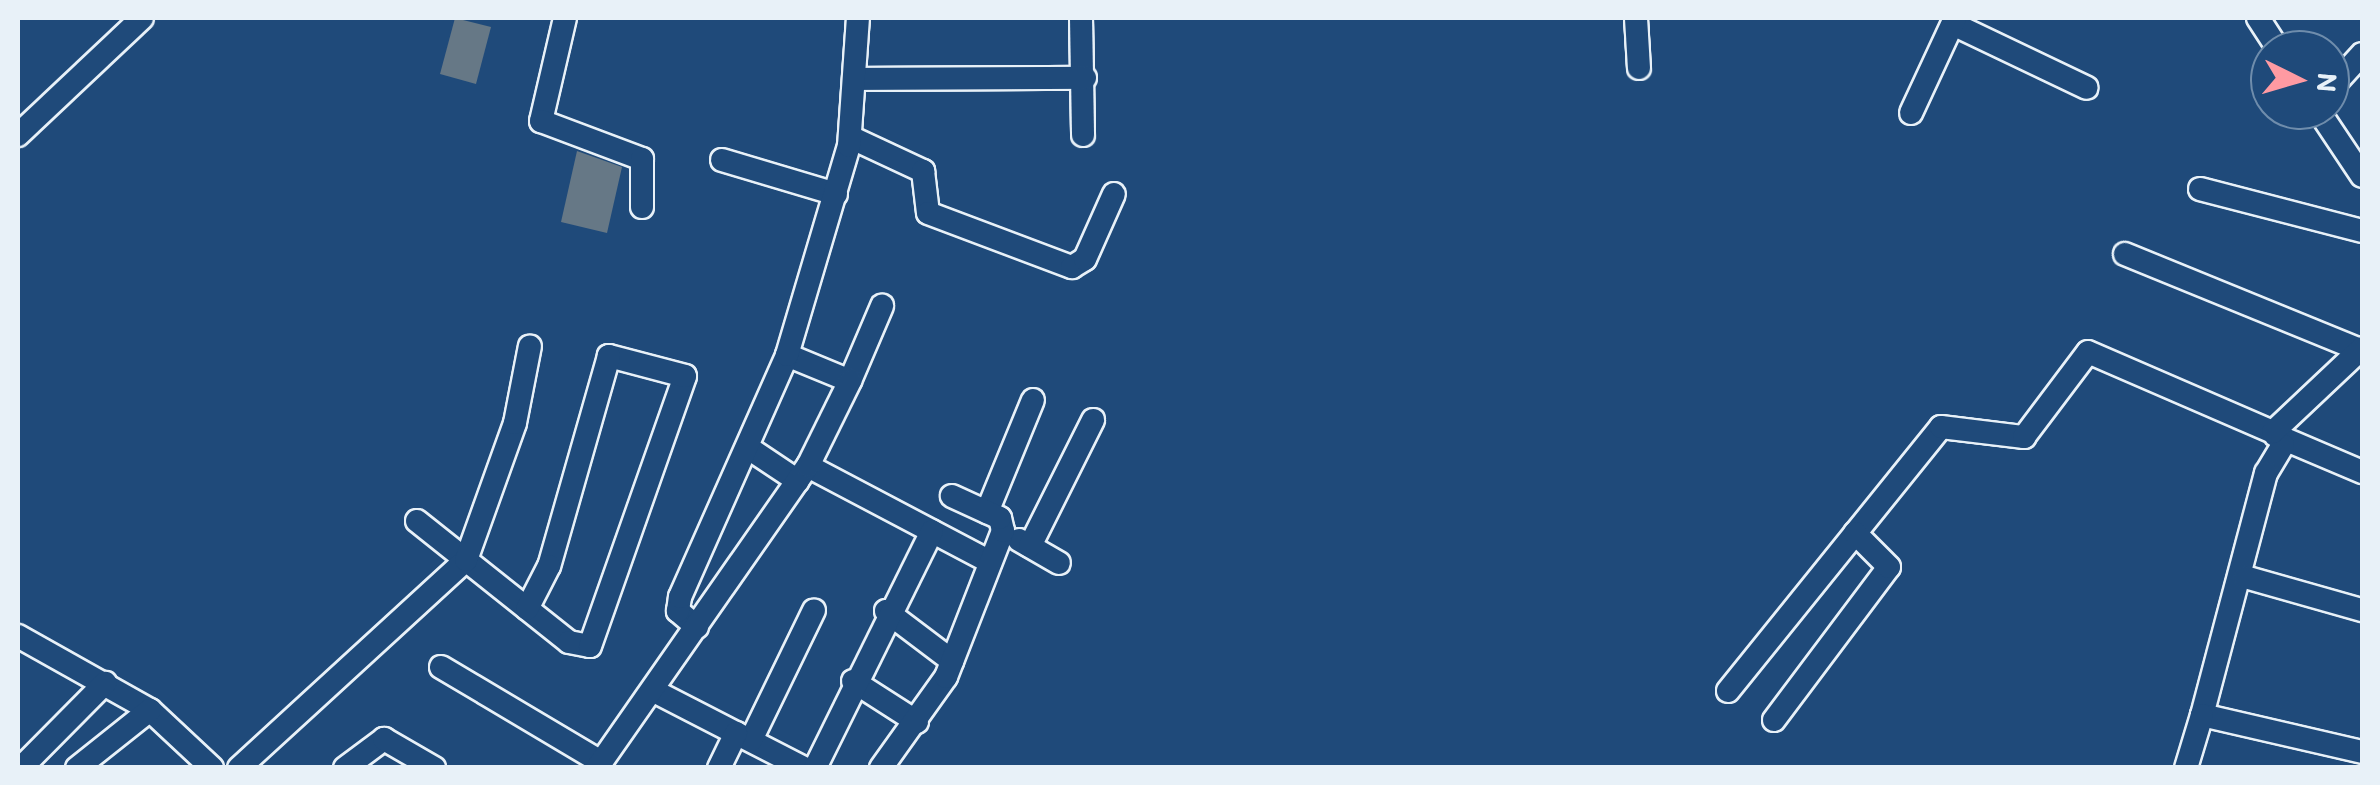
<!DOCTYPE html>
<html>
<head>
<meta charset="utf-8">
<style>
  body { margin:0 }
  #map { position:relative; width:2380px; height:785px; overflow:hidden; background:#1f4a7a; font-family:Itim,sans-serif }
  div>[style] { position:absolute }
  [style*='--x'] { left:calc(var(--x)*1px); top:calc(var(--y)*1px); width:calc(var(--w)*1px); rotate:calc(var(--a)*1deg) }
  .building>* { inset:0; background:#667886 }
  .roads { filter:drop-shadow(2px 0 #e8f1f8) drop-shadow(-2px 0 #e8f1f8) drop-shadow(0 2px #e8f1f8) drop-shadow(0 -2px #e8f1f8) }
  .minor>* { height:22px; margin:-11px; padding:0 11px; transform-origin:11px; border-radius:11px; background:#1f4a7a }
  span { translate:-50% -50%; white-space:nowrap; text-align:center; line-height:1.15; -webkit-text-stroke:8px #1f4a7a; paint-order:stroke }
  .frame { position:absolute; inset:0; border:20px solid #e8f1f8; pointer-events:none }
  .north { position:absolute; left:2250px; top:30px; width:100px; height:100px; box-sizing:border-box; background:#1f4a7a; border:2px solid #6f8dac; border-radius:50%; rotate:95deg; font-size:28px; font-weight:700; line-height:40px; text-align:center; color:#e8f1f8 }
  .north::after { content:''; display:block; margin:auto; width:35px; height:45px; background:#ff9aa2; clip-path:polygon(50% 0,100% 100%,50% 72%,0 100%) }
</style>
</head>
<body>
<div id="map">
  <div class="building">
    <div style="clip-path:polygon(455px 18px,491px 27px,476px 84px,440px 74px)"></div>
    <div style="clip-path:polygon(577px 151px,622px 167px,607px 233px,561px 222px)"></div>
  </div>
  <div class="roads">
    <div class="minor">
      <div style="--x:565;--y:18;--w:106;--a:103.1"></div>
      <div style="--x:541;--y:121;--w:108;--a:20.6"></div>
      <div style="--x:642;--y:159;--w:48;--a:90"></div>
      <div style="--x:1081;--y:18;--w:117;--a:89"></div>
      <div style="--x:1636;--y:18;--w:50;--a:86.6"></div>
      <div style="--x:2258;--y:18;--w:38;--a:57"></div>
      <div style="--x:1953;--y:24;--w:148;--a:25.5"></div>
      <div style="--x:856;--y:79;--w:229;--a:-0.3"></div>
      <div style="--x:2330;--y:89;--w:47;--a:-47.6"></div>
      <div style="--x:2318;--y:110;--w:79;--a:56.3"></div>
      <div style="--x:1911;--y:113;--w:105;--a:-65.1"></div>
      <div style="--x:18;--y:135;--w:170;--a:-43.3"></div>
      <div style="--x:850;--y:137;--w:81;--a:25"></div>
      <div style="--x:923;--y:171;--w:42;--a:83.2"></div>
      <div style="--x:928;--y:213;--w:154;--a:20.6"></div>
      <div style="--x:1072;--y:267;--w:15;--a:-32"></div>
      <div style="--x:1085;--y:259;--w:71;--a:-66"></div>
      <div style="--x:722;--y:160;--w:119;--a:16.6"></div>
      <div style="--x:2200;--y:189;--w:167;--a:14.5"></div>
      <div style="--x:2125;--y:254;--w:254;--a:22.2"></div>
      <div style="--x:787;--y:355;--w:68;--a:22.4"></div>
      <div style="--x:850;--y:381;--w:82;--a:-66.9"></div>
      <div style="--x:2275;--y:435;--w:95;--a:23"></div>
      <div style="--x:2283;--y:445;--w:33;--a:121"></div>
      <div style="--x:2266;--y:473;--w:250;--a:104.8"></div>
      <div style="--x:2202;--y:715;--w:164;--a:13"></div>
      <div style="--x:747;--y:447;--w:61;--a:33.7"></div>
      <div style="--x:808;--y:466;--w:206;--a:27.8"></div>
      <div style="--x:987;--y:512;--w:121;--a:-67.7"></div>
      <div style="--x:417;--y:521;--w:194;--a:38.5"></div>
      <div style="--x:569;--y:642;--w:21;--a:11"></div>
      <div style="--x:590;--y:646;--w:286;--a:-70.6"></div>
      <div style="--x:685;--y:376;--w:79;--a:-165.3"></div>
      <div style="--x:609;--y:356;--w:218;--a:105.9"></div>
      <div style="--x:549;--y:566;--w:48;--a:117.1"></div>
      <div style="--x:1019;--y:540;--w:46;--a:29.9"></div>
      <div style="--x:1030;--y:546;--w:141;--a:-63.4"></div>
      <div style="--x:2245;--y:577;--w:122;--a:15.8"></div>
      <div style="--x:886;--y:611;--w:83;--a:37.1"></div>
      <div style="--x:697;--y:627;--w:25;--a:-140"></div>
      <div style="--x:678;--y:611;--w:14;--a:-82"></div>
      <div style="--x:680;--y:597;--w:265;--a:-66.1"></div>
      <div style="--x:787;--y:355;--w:218;--a:-73.5"></div>
      <div style="--x:849;--y:146;--w:128;--a:-86"></div>
      <div style="--x:18;--y:636;--w:151;--a:29.3"></div>
      <div style="--x:150;--y:710;--w:85;--a:43.1"></div>
      <div style="--x:441;--y:667;--w:186;--a:30.7"></div>
      <div style="--x:853;--y:681;--w:76;--a:32.6"></div>
      <div style="--x:654;--y:691;--w:169;--a:27.2"></div>
      <div style="--x:1728;--y:691;--w:339;--a:-51.1"></div>
      <div style="--x:1941;--y:427;--w:84;--a:6.9"></div>
      <div style="--x:2024;--y:437;--w:106;--a:-53"></div>
      <div style="--x:2088;--y:352;--w:202;--a:23.4"></div>
      <div style="--x:2273;--y:432;--w:122;--a:-43.3"></div>
      <div style="--x:1774;--y:720;--w:191;--a:-53.1"></div>
      <div style="--x:1889;--y:567;--w:48;--a:-135"></div>
      <div style="--x:751;--y:740;--w:144;--a:-64.1"></div>
      <div style="--x:21;--y:768;--w:120;--a:-45.3"></div>
      <div style="--x:77;--y:768;--w:93;--a:-38.5"></div>
      <div style="--x:239;--y:768;--w:308;--a:-42.5"></div>
      <div style="--x:466;--y:560;--w:145;--a:-70.3"></div>
      <div style="--x:515;--y:423;--w:78;--a:-79"></div>
      <div style="--x:345;--y:768;--w:49;--a:-36.6"></div>
      <div style="--x:384;--y:739;--w:58;--a:30.1"></div>
      <div style="--x:597;--y:768;--w:368;--a:-55.1"></div>
      <div style="--x:808;--y:466;--w:95;--a:-63.7"></div>
      <div style="--x:719;--y:768;--w:39;--a:-64"></div>
      <div style="--x:815;--y:768;--w:264;--a:-63.7"></div>
      <div style="--x:881;--y:768;--w:112;--a:-54.5"></div>
      <div style="--x:946;--y:677;--w:157;--a:-68.7"></div>
      <div style="--x:1003;--y:531;--w:13;--a:-103"></div>
      <div style="--x:1000;--y:518;--w:53;--a:-155.4"></div>
      <div style="--x:2186;--y:768;--w:55;--a:-73.2"></div>
    </div>
  </div>
  <div class="frame"></div>
  <div class="north">N</div>
</div>
</body>
</html>
